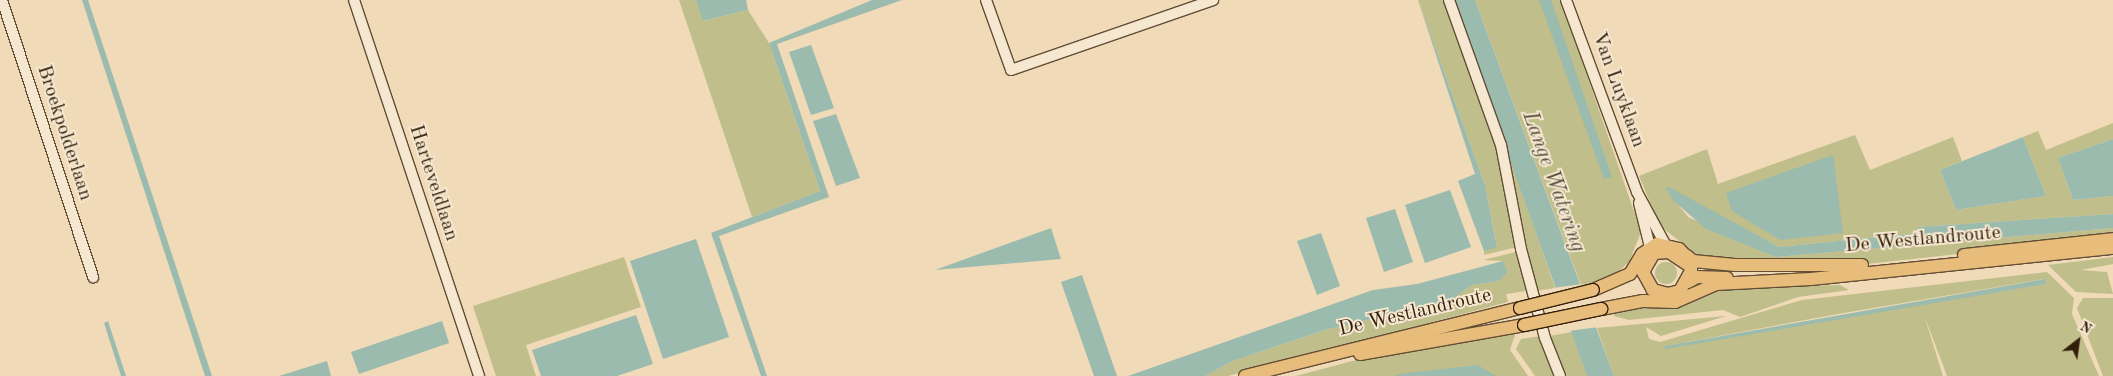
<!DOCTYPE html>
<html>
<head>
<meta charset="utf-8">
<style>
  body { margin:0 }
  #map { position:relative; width:2113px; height:376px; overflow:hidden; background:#f0dab7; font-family:"Old Standard TT",serif }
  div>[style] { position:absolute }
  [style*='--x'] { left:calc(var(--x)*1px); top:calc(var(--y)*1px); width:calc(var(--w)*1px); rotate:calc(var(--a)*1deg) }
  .green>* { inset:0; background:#c0be8a }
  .round { border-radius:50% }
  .water>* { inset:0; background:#9abbad }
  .pier>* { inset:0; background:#f0dab7 }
  .roads { filter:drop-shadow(1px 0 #624d35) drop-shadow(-1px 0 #624d35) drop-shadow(0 1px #624d35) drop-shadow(0 -1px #624d35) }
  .minor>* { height:10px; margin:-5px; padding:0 5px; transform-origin:5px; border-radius:5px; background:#f5e7d0 }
  .major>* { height:12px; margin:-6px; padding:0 6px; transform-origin:6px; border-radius:6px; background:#e8bd7c }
  .bridges { filter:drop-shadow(1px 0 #321e0a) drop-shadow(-1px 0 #321e0a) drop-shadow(0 1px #321e0a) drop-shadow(0 -1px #321e0a) }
  .major-bridge>* { height:12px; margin:-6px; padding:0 6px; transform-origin:6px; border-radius:6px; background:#e8bd7c }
  span { translate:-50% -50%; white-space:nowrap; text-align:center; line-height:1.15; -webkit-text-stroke:4px #f5e7d0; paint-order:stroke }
  .street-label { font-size:20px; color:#321e0a }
  .water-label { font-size:21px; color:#514d3b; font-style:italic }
  .north { position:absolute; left:2053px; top:316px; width:50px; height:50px; -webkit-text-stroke:4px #f5e7d0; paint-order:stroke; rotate:30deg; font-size:14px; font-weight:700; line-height:20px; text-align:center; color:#321e0a }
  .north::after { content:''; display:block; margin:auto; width:18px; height:22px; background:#321e0a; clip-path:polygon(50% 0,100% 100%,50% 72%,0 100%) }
</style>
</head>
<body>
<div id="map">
  <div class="green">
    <div style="clip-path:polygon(679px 0,696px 0,704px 21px,748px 10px,769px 43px,820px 191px,752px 217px)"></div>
    <div style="clip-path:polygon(1418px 0,1446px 0,1498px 148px,1517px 247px,1484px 255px,1484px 251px,1497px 246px,1485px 185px)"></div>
    <div style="clip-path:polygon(1475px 0,1561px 0,1641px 232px,1629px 262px,1611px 278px,1581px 285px)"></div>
    <div style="clip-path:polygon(2113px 123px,2113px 139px,2058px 158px,2073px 200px,2113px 196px,2113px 214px,1917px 227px,1920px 233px,1779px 247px,1665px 188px,1688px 217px,1776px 257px,2113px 228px,2113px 237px,1867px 264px,1699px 256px,1660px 226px,1639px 176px,1707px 149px,1718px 184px,1855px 135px,1870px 170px,1953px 137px,1962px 161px,1940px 170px,1956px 210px,2046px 196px,2023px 137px,2038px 131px,2046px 150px)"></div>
    <div style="clip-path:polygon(1509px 154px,1555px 288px,1535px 291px)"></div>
    <div style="clip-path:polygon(1516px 252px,1526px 291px,1506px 294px,1508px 302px,1228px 376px,1205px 376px,1233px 361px,1325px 330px,1450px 301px,1472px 285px,1499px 281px,1503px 261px,1483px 260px)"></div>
    <div style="clip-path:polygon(624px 257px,641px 307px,526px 345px,536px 376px,496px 376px,473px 306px)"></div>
    <div style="clip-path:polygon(2113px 257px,2113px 264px,2081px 270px,2107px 272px,2113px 294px,2076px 292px,2048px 265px)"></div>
    <div class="round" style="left:1655px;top:262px;width:22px;height:22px"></div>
    <div style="clip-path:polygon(evenodd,2047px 272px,2074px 298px,2072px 314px,2099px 376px,1947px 376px,1924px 315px,1943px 376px,1614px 376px,1597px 328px,1726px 316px,1661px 336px,1646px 327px,1649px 339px,1660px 342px,1802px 300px,2047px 272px,2044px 279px,2045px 284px,1665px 346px,1838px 314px,2044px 279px)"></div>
    <div style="clip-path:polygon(1840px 285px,1849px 290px,1798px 297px,1740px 317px,1723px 310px,1629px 320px,1614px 316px,1613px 312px,1721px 288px)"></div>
    <div style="clip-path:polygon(2113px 298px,2113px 376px,2103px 376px,2077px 308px,2083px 298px)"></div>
    <div style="clip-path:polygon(1516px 332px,1510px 350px,1528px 376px,1296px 376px,1360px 359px)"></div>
    <div style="clip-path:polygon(1572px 332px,1587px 376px,1566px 376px,1549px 336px)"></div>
    <div style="clip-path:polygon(1541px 336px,1556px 376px,1535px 376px,1516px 349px,1521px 339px)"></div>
  </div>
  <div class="water">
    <div style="clip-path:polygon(82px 0,88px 0,212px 376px,205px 376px)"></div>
    <div style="clip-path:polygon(696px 0,746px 0,748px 10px,703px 21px)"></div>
    <div style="clip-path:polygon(872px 0,902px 0,777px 44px,829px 197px,719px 236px,767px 376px,761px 376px,711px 233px,820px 191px,769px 43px)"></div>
    <div style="clip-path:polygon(1418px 0,1485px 185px,1497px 247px,1484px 251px,1458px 181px,1475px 174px)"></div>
    <div style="clip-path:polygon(1453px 0,1475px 0,1614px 376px,1587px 376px)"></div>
    <div style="clip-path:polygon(1539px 0,1551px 0,1612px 177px,1604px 179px)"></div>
    <div style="clip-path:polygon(811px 45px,834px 108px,811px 115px,789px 52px)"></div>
    <div style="clip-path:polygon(836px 114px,860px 178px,836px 186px,813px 121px)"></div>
    <div style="clip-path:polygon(2023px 137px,2046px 196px,1956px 210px,1940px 170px)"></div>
    <div style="clip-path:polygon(2113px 139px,2113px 196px,2073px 200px,2058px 158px)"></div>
    <div style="clip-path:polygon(1833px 155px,1843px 233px,1780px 240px,1732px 211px,1726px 193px)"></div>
    <div style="clip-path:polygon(1669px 187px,1779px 247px,1919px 233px,1917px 227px,2113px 214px,2113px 228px,1776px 257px,1706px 229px,1674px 201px,1665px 188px)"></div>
    <div style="clip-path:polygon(1450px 190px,1471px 247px,1425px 263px,1405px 205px)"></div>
    <div style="clip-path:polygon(1395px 209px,1413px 262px,1384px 272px,1366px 218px)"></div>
    <div style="clip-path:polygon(1051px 228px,1061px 259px,935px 270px)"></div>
    <div style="clip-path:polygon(1321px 233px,1340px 286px,1317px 295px,1297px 241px)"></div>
    <div style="clip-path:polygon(696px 239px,729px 337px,663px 359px,630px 261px)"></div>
    <div style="clip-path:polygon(1503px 261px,1507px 272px,1499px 281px,1472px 285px,1450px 301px,1325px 330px,1233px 361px,1205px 376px,1128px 376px,1373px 290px,1417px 284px)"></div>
    <div style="clip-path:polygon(1082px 275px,1117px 376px,1094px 376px,1061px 282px)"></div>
    <div style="clip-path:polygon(2045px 279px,2046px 284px,1665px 349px,1665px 346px)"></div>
    <div style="clip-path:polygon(636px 315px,653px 364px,617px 376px,541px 376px,532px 350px)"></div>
    <div style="clip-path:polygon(108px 321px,126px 376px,121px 376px,104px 323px)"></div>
    <div style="clip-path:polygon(442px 321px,449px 343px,359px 374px,351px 352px)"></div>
    <div style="clip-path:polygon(327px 361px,331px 376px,279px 376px)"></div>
    <div style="clip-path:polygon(1478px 365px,1496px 376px,1393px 376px,1407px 373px)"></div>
  </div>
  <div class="pier">
    <div style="clip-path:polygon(1583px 284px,1599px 327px,1568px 331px,1552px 288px)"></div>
  </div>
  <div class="roads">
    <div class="minor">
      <div style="--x:2;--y:0;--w:292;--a:71.8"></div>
      <div style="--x:354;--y:0;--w:396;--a:71.6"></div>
      <div style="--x:986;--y:0;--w:74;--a:70.3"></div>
      <div style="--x:1011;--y:70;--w:214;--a:-19.1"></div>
      <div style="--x:1449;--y:0;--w:154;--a:70.3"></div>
      <div style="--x:1501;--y:145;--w:106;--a:79.1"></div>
      <div style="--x:1521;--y:249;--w:92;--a:74.9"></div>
      <div style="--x:1545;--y:338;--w:41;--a:68.5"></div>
      <div style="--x:1566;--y:0;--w:205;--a:69.7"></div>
      <div style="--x:1637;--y:192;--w:59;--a:61.7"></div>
      <div style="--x:1639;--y:203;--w:45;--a:76"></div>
    </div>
    <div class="major">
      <div style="--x:1964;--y:255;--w:150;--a:-6.1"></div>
      <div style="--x:1687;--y:256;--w:8;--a:40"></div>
      <div style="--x:1693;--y:261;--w:42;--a:5.4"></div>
      <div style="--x:1735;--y:265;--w:127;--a:0"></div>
      <div style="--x:1688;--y:282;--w:10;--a:-29"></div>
      <div style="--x:1697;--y:277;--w:30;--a:2"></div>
      <div style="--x:1593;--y:290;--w:40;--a:-23.4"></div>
      <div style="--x:1630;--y:274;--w:23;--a:-59"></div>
      <div style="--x:1642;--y:254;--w:18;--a:-34"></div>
      <div style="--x:1657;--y:244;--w:23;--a:13"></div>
      <div style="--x:1679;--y:249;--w:14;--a:45"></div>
      <div style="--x:1689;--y:259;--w:8;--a:76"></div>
      <div style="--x:1691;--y:267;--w:4;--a:90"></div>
      <div style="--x:1691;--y:271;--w:23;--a:119"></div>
      <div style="--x:1680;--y:291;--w:12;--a:166"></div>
      <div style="--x:1668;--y:294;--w:16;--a:-165"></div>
      <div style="--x:1653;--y:290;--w:21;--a:-119"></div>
      <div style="--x:1643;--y:272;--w:22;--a:-60"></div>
      <div style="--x:1654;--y:253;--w:15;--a:-4"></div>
      <div style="--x:1669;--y:252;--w:27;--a:34"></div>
      <div style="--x:1601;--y:309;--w:43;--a:-10.8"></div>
      <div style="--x:1643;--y:301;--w:32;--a:2"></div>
      <div style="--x:1675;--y:302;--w:45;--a:-23.7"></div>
      <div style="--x:1716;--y:284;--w:95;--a:-3"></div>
      <div style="--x:1811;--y:279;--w:304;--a:-5.9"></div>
      <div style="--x:1360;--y:354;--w:167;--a:-10"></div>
      <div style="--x:1245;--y:376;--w:283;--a:-13.9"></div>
    </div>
  </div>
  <div class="bridges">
    <div class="major-bridge">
      <div style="--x:1520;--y:308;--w:75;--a:-13.9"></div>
      <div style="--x:1524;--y:325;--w:79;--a:-11.7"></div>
    </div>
  </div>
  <div class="street-label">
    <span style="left:1618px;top:90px;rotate:70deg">Van Luyklaan</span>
    <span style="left:64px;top:133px;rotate:72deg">Broekpolderlaan</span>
    <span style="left:433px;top:183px;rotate:72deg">Harteveldlaan</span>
    <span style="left:1923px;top:240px;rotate:-5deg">De Westlandroute</span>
    <span style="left:1415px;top:313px;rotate:-13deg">De Westlandroute</span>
  </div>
  <div class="water-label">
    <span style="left:1553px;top:182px;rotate:70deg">Lange Watering</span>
  </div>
  <div class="north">N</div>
</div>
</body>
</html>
